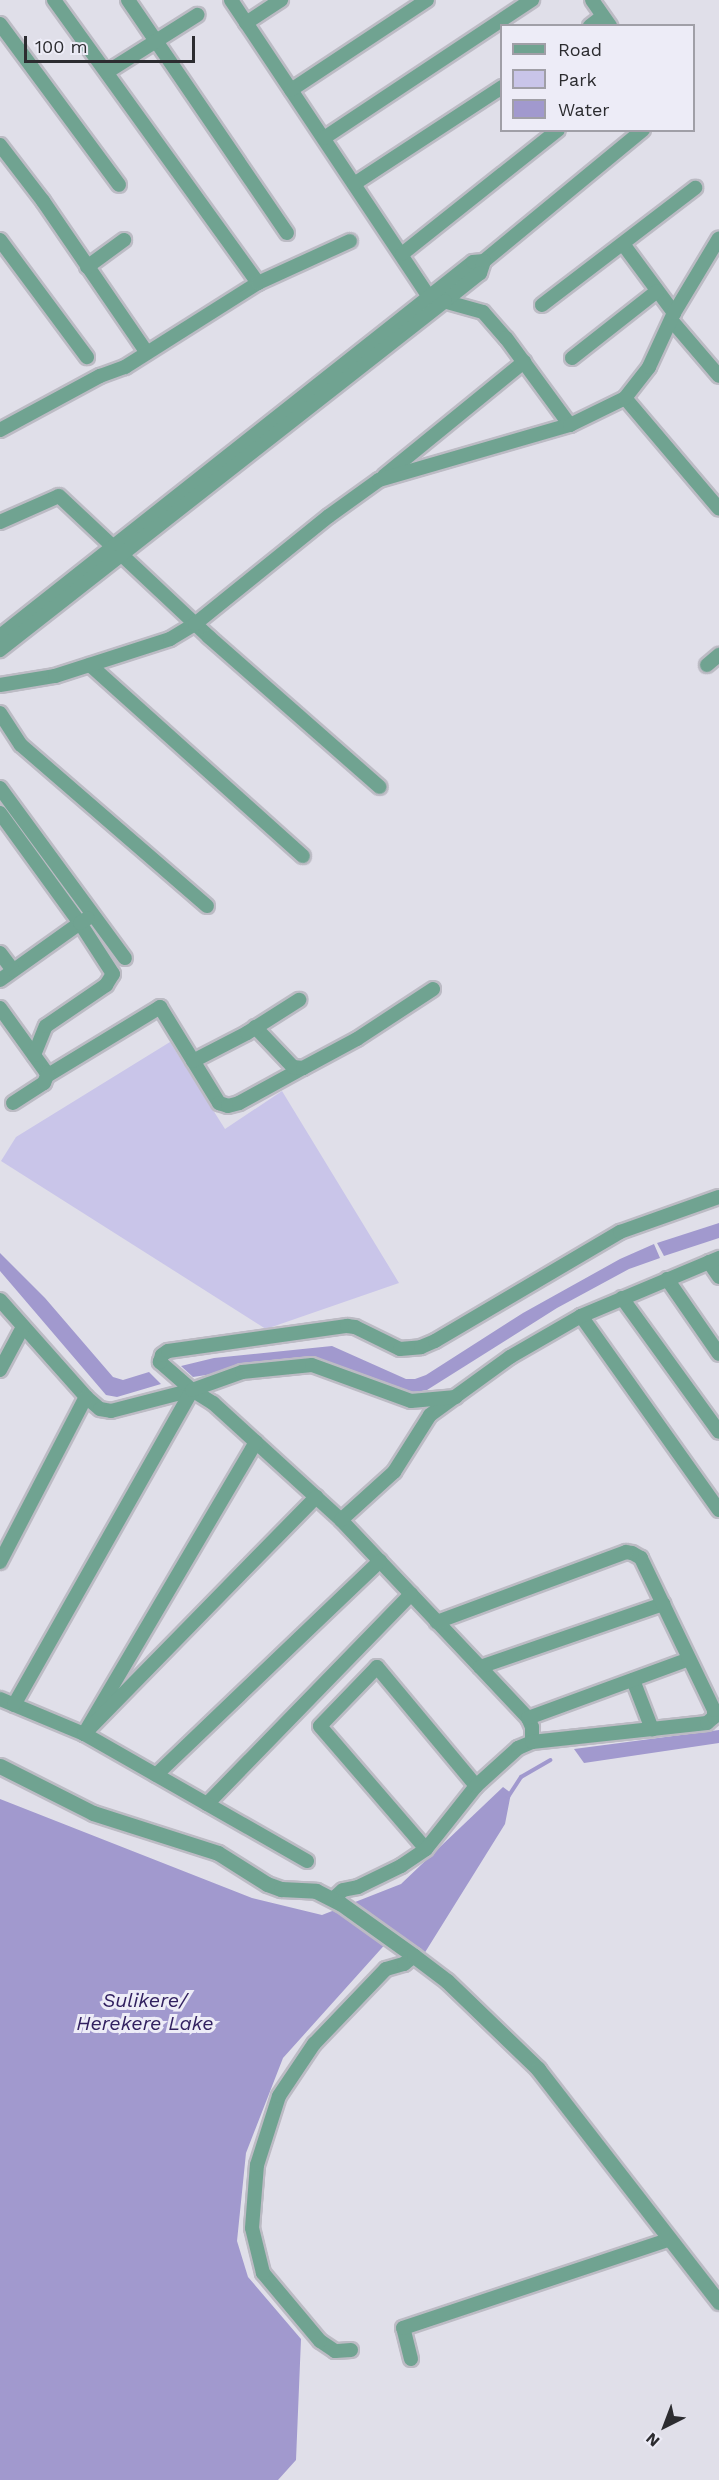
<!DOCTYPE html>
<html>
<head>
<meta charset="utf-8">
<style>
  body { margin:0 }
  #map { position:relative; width:719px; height:2480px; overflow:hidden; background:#e0dfe9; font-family:"Work Sans",sans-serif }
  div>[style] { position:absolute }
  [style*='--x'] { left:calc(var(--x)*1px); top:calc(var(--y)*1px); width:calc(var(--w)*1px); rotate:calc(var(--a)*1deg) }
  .green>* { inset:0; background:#c9c5e9 }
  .water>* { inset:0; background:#a199ce }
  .stream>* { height:4px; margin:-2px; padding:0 2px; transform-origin:2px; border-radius:2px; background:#a199ce }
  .roads { filter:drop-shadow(2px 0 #bcbbc4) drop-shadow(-2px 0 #bcbbc4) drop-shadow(0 2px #bcbbc4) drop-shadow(0 -2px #bcbbc4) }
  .minor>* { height:14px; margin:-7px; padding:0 7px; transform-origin:7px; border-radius:7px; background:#70a391 }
  .tertiary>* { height:15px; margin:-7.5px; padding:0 7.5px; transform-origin:7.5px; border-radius:7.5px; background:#70a391 }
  span { translate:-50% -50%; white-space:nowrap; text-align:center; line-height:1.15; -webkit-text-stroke:6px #edecf7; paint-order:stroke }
  .water-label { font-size:20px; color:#322160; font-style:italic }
  .legend { position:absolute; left:500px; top:24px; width:195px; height:108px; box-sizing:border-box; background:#edecf7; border:2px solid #a09fa7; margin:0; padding:8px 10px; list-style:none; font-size:18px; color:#2c2c30 }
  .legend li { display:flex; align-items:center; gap:12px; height:30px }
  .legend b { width:30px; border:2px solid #a09fa7 }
  .north { position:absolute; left:635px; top:2396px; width:60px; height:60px; -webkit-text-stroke:4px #edecf7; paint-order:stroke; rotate:222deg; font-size:16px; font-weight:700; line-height:24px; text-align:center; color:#2c2c30 }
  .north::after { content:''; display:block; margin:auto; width:21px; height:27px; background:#2c2c30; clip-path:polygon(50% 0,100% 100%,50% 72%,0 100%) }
  .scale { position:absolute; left:24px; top:36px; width:171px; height:27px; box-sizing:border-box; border:3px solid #2c2c30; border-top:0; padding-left:8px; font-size:18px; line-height:21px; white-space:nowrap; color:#2c2c30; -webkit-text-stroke:4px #edecf7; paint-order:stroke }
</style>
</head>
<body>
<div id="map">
  <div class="green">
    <div style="clip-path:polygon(170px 1042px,225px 1129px,282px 1091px,399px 1283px,266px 1329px,1px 1161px,16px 1137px)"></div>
  </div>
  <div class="water">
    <div style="clip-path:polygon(719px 1223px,719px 1238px,664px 1256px,657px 1243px)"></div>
    <div style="clip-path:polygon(654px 1244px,660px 1258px,629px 1269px,557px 1308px,427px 1390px,406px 1394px,327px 1361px,309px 1359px,193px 1377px,181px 1366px,214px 1358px,332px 1346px,406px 1379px,415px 1379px,426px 1375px,523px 1313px,620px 1259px)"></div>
    <div style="clip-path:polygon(0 1253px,45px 1298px,113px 1377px,123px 1380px,149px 1372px,161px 1384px,117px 1397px,106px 1395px,0 1271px)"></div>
    <div style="clip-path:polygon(719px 1730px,719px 1743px,584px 1763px,574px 1749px)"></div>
    <div style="clip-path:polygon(503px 1787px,511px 1793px,505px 1824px,424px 1954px,389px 1940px,283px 2058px,246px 2153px,237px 2241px,248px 2277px,301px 2339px,296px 2460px,278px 2480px,0 2480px,0 1799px,252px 1898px,322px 1915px,401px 1884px)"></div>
  </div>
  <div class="stream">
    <div style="--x:508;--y:1797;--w:24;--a:-57"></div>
    <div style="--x:521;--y:1777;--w:34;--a:-30"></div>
  </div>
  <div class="roads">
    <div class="minor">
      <div style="--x:54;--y:0;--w:349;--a:54.2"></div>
      <div style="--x:128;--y:0;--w:282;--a:55.7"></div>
      <div style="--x:231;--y:0;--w:357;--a:56.3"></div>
      <div style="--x:429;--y:297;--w:56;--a:15.5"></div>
      <div style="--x:483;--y:312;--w:35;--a:49"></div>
      <div style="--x:506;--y:338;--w:108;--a:53.7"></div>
      <div style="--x:592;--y:0;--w:32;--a:55"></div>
      <div style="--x:246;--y:23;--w:42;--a:-33.3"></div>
      <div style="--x:0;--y:24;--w:200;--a:53.5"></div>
      <div style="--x:590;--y:26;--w:16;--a:-38"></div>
      <div style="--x:107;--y:72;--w:107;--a:-32.3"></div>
      <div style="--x:291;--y:90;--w:163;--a:-33.5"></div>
      <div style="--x:324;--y:138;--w:250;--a:-33.6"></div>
      <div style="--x:0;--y:145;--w:71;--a:52.5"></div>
      <div style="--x:43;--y:201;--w:184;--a:55.6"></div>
      <div style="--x:354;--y:184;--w:177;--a:-33.2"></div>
      <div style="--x:0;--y:240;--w:146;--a:53.4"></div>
      <div style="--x:623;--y:244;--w:86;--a:53.5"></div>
      <div style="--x:402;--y:254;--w:199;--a:-38.5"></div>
      <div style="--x:484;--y:261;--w:206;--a:-39.5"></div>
      <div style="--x:87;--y:267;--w:46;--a:-36.1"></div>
      <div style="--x:542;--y:305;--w:193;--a:-37.4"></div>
      <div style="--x:672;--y:321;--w:72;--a:49.5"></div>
      <div style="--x:572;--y:358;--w:108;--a:-38.2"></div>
      <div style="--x:625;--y:398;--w:145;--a:49.7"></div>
      <div style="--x:0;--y:430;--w:114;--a:-28.4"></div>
      <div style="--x:100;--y:376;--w:27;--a:-20"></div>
      <div style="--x:125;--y:367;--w:157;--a:-32.3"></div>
      <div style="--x:258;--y:283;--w:101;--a:-24.5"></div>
      <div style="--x:384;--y:476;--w:181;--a:-39.2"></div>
      <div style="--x:0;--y:522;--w:64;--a:-23.8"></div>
      <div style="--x:59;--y:496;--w:206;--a:43.2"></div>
      <div style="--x:209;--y:637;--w:227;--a:41.3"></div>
      <div style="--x:0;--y:636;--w:603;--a:-38.33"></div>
      <div style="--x:473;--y:262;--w:11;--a:-5"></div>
      <div style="--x:484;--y:261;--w:13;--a:108"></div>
      <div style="--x:480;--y:273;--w:45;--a:141.3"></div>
      <div style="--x:445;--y:301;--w:566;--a:141.89"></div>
      <div style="--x:90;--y:665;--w:286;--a:41.9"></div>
      <div style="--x:707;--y:665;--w:16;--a:-40"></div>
      <div style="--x:0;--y:685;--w:56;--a:-9.3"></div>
      <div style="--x:55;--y:676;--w:121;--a:-17.8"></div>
      <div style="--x:170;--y:639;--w:29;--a:-31"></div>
      <div style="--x:195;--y:624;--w:172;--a:-38.9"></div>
      <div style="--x:329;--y:516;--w:62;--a:-35.8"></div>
      <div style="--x:379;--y:480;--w:199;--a:-16.1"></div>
      <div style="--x:570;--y:425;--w:61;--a:-26.1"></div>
      <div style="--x:625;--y:398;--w:39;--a:-52"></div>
      <div style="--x:649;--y:367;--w:60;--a:-65.2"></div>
      <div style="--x:674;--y:313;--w:87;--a:-59"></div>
      <div style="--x:0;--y:713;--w:38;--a:57"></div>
      <div style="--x:21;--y:745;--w:246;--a:40.9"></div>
      <div style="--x:0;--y:788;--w:211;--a:53.7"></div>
      <div style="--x:0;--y:813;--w:136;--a:54"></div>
      <div style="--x:80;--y:923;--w:98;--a:144.5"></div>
      <div style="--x:0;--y:953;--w:21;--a:53"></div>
      <div style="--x:0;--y:1008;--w:79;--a:54.3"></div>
      <div style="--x:46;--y:1072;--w:4;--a:27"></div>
      <div style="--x:50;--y:1074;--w:129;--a:-31.3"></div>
      <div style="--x:160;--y:1007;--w:113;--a:58.4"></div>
      <div style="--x:219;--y:1103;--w:9;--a:18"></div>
      <div style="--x:228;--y:1106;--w:11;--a:-15"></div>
      <div style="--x:239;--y:1103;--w:73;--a:-28.7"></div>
      <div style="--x:255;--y:1027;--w:55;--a:46.5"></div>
      <div style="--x:293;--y:1067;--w:10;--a:6"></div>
      <div style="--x:303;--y:1068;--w:61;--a:-28.2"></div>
      <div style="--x:357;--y:1039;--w:91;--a:-33.3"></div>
      <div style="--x:34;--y:1055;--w:31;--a:-68"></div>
      <div style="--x:46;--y:1026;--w:73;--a:-34.3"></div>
      <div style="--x:106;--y:985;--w:13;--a:-58"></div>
      <div style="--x:113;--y:974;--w:61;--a:-122.9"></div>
      <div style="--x:80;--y:923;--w:9;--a:-32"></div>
      <div style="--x:193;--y:1061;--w:61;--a:-27.4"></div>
      <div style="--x:247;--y:1033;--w:62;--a:-32.4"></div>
      <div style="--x:13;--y:1103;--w:37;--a:-33"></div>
      <div style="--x:44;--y:1083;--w:11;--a:-68"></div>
      <div style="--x:709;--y:1262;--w:18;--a:56"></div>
      <div style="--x:667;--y:1279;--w:91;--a:55.3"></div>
      <div style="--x:622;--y:1298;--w:165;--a:54.1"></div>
      <div style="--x:0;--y:1300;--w:130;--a:48.4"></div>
      <div style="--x:86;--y:1397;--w:18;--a:41"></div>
      <div style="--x:100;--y:1409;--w:11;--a:10"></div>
      <div style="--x:111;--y:1411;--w:84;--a:-14.5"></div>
      <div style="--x:192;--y:1390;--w:25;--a:32"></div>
      <div style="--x:213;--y:1403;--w:173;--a:42.4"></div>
      <div style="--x:341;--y:1520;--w:202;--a:46.6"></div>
      <div style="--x:480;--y:1667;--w:70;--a:46.7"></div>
      <div style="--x:528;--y:1718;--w:10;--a:66"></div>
      <div style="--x:532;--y:1727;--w:15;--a:90"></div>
      <div style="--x:581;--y:1316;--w:238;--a:54.6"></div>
      <div style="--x:0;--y:1370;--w:49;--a:-61.9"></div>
      <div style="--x:192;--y:1390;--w:43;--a:-138.8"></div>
      <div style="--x:160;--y:1362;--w:7;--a:-74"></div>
      <div style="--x:162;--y:1355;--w:7;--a:-34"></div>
      <div style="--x:168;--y:1351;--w:181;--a:-8"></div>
      <div style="--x:347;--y:1326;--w:8;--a:7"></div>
      <div style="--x:355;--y:1327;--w:50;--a:26.1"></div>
      <div style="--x:400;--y:1349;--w:21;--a:-5"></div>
      <div style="--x:421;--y:1347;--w:15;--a:-23"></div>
      <div style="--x:435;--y:1341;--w:215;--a:-30.5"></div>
      <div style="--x:620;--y:1232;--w:105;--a:-19.5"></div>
      <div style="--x:341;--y:1520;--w:72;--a:-42.2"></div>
      <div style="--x:394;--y:1472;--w:67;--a:-57.7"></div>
      <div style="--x:430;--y:1415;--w:99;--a:-35.9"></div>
      <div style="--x:510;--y:1357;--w:82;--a:-30"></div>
      <div style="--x:581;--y:1316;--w:150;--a:-22.8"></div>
      <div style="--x:0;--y:1562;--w:186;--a:-62.5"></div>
      <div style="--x:480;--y:1667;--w:194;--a:-19"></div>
      <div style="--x:633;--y:1680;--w:53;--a:68.8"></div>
      <div style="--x:0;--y:1699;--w:91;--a:22.6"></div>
      <div style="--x:84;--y:1734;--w:339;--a:-59.5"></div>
      <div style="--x:14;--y:1705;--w:362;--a:-60.5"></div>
      <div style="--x:192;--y:1390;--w:53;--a:-19.8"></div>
      <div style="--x:242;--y:1372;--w:70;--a:-5.7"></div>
      <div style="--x:312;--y:1365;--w:105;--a:20"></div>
      <div style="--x:411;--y:1401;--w:45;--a:-5.1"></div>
      <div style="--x:528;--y:1718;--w:171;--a:-20.1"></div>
      <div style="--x:156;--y:1775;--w:310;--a:-43.7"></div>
      <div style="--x:207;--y:1804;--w:293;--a:-45.8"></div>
      <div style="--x:426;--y:1849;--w:162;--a:-130.8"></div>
      <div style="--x:320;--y:1726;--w:82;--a:-46"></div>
      <div style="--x:377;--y:1667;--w:155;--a:50.2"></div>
      <div style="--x:307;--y:1861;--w:257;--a:-150.3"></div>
      <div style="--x:84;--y:1734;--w:332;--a:-45.6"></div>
      <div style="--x:333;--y:1899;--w:13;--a:-42"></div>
      <div style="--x:343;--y:1890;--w:15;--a:-11"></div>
      <div style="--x:358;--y:1887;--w:48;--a:-26"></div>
      <div style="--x:401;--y:1866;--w:30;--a:-34"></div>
      <div style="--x:426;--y:1849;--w:80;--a:-51.6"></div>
      <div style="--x:476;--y:1786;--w:57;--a:-42.1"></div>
      <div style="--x:518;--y:1748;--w:15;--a:-23"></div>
      <div style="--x:532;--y:1742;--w:176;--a:-6.2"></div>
      <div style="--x:707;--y:1723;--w:9;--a:-41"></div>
      <div style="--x:714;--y:1717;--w:7;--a:-90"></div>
      <div style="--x:714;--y:1710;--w:169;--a:-115.7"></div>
      <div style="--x:641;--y:1558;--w:10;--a:-151"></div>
      <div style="--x:632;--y:1553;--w:6;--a:-171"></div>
      <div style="--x:626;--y:1552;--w:202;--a:159.7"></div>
      <div style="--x:351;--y:2350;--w:16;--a:176"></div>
      <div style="--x:335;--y:2351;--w:18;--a:-146"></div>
      <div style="--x:320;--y:2341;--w:89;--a:-130"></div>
      <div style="--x:263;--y:2273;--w:46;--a:-103.7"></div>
      <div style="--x:252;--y:2228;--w:63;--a:-85.5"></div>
      <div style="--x:257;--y:2165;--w:72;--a:-72.3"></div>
      <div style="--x:279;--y:2096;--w:63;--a:-56.1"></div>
      <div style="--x:314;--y:2044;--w:104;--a:-46.2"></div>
      <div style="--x:386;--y:1969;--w:19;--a:-16"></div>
      <div style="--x:404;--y:1964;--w:13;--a:-39"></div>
      <div style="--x:411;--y:2359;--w:32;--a:-104"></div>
      <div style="--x:403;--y:2328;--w:281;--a:-18.4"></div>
    </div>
    <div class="tertiary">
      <div style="--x:0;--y:1766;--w:104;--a:26.8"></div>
      <div style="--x:93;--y:1813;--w:131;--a:17.7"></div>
      <div style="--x:218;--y:1853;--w:58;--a:32.3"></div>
      <div style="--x:267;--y:1884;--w:15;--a:20"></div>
      <div style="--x:281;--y:1889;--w:35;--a:3"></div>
      <div style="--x:316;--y:1891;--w:27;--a:27"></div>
      <div style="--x:340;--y:1903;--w:91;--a:35.6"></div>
      <div style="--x:414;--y:1956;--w:41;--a:37.1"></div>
      <div style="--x:447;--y:1981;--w:127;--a:44"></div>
      <div style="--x:538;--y:2069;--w:295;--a:52.2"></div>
    </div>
  </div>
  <div class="water-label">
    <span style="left:145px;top:2012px">Sulikere/<br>Herekere Lake</span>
  </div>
  <ul class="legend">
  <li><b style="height:8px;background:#70a391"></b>Road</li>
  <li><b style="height:16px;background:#c9c5e9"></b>Park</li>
  <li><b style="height:16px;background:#a199ce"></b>Water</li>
  </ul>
  <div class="north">N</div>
  <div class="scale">100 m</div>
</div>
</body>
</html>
